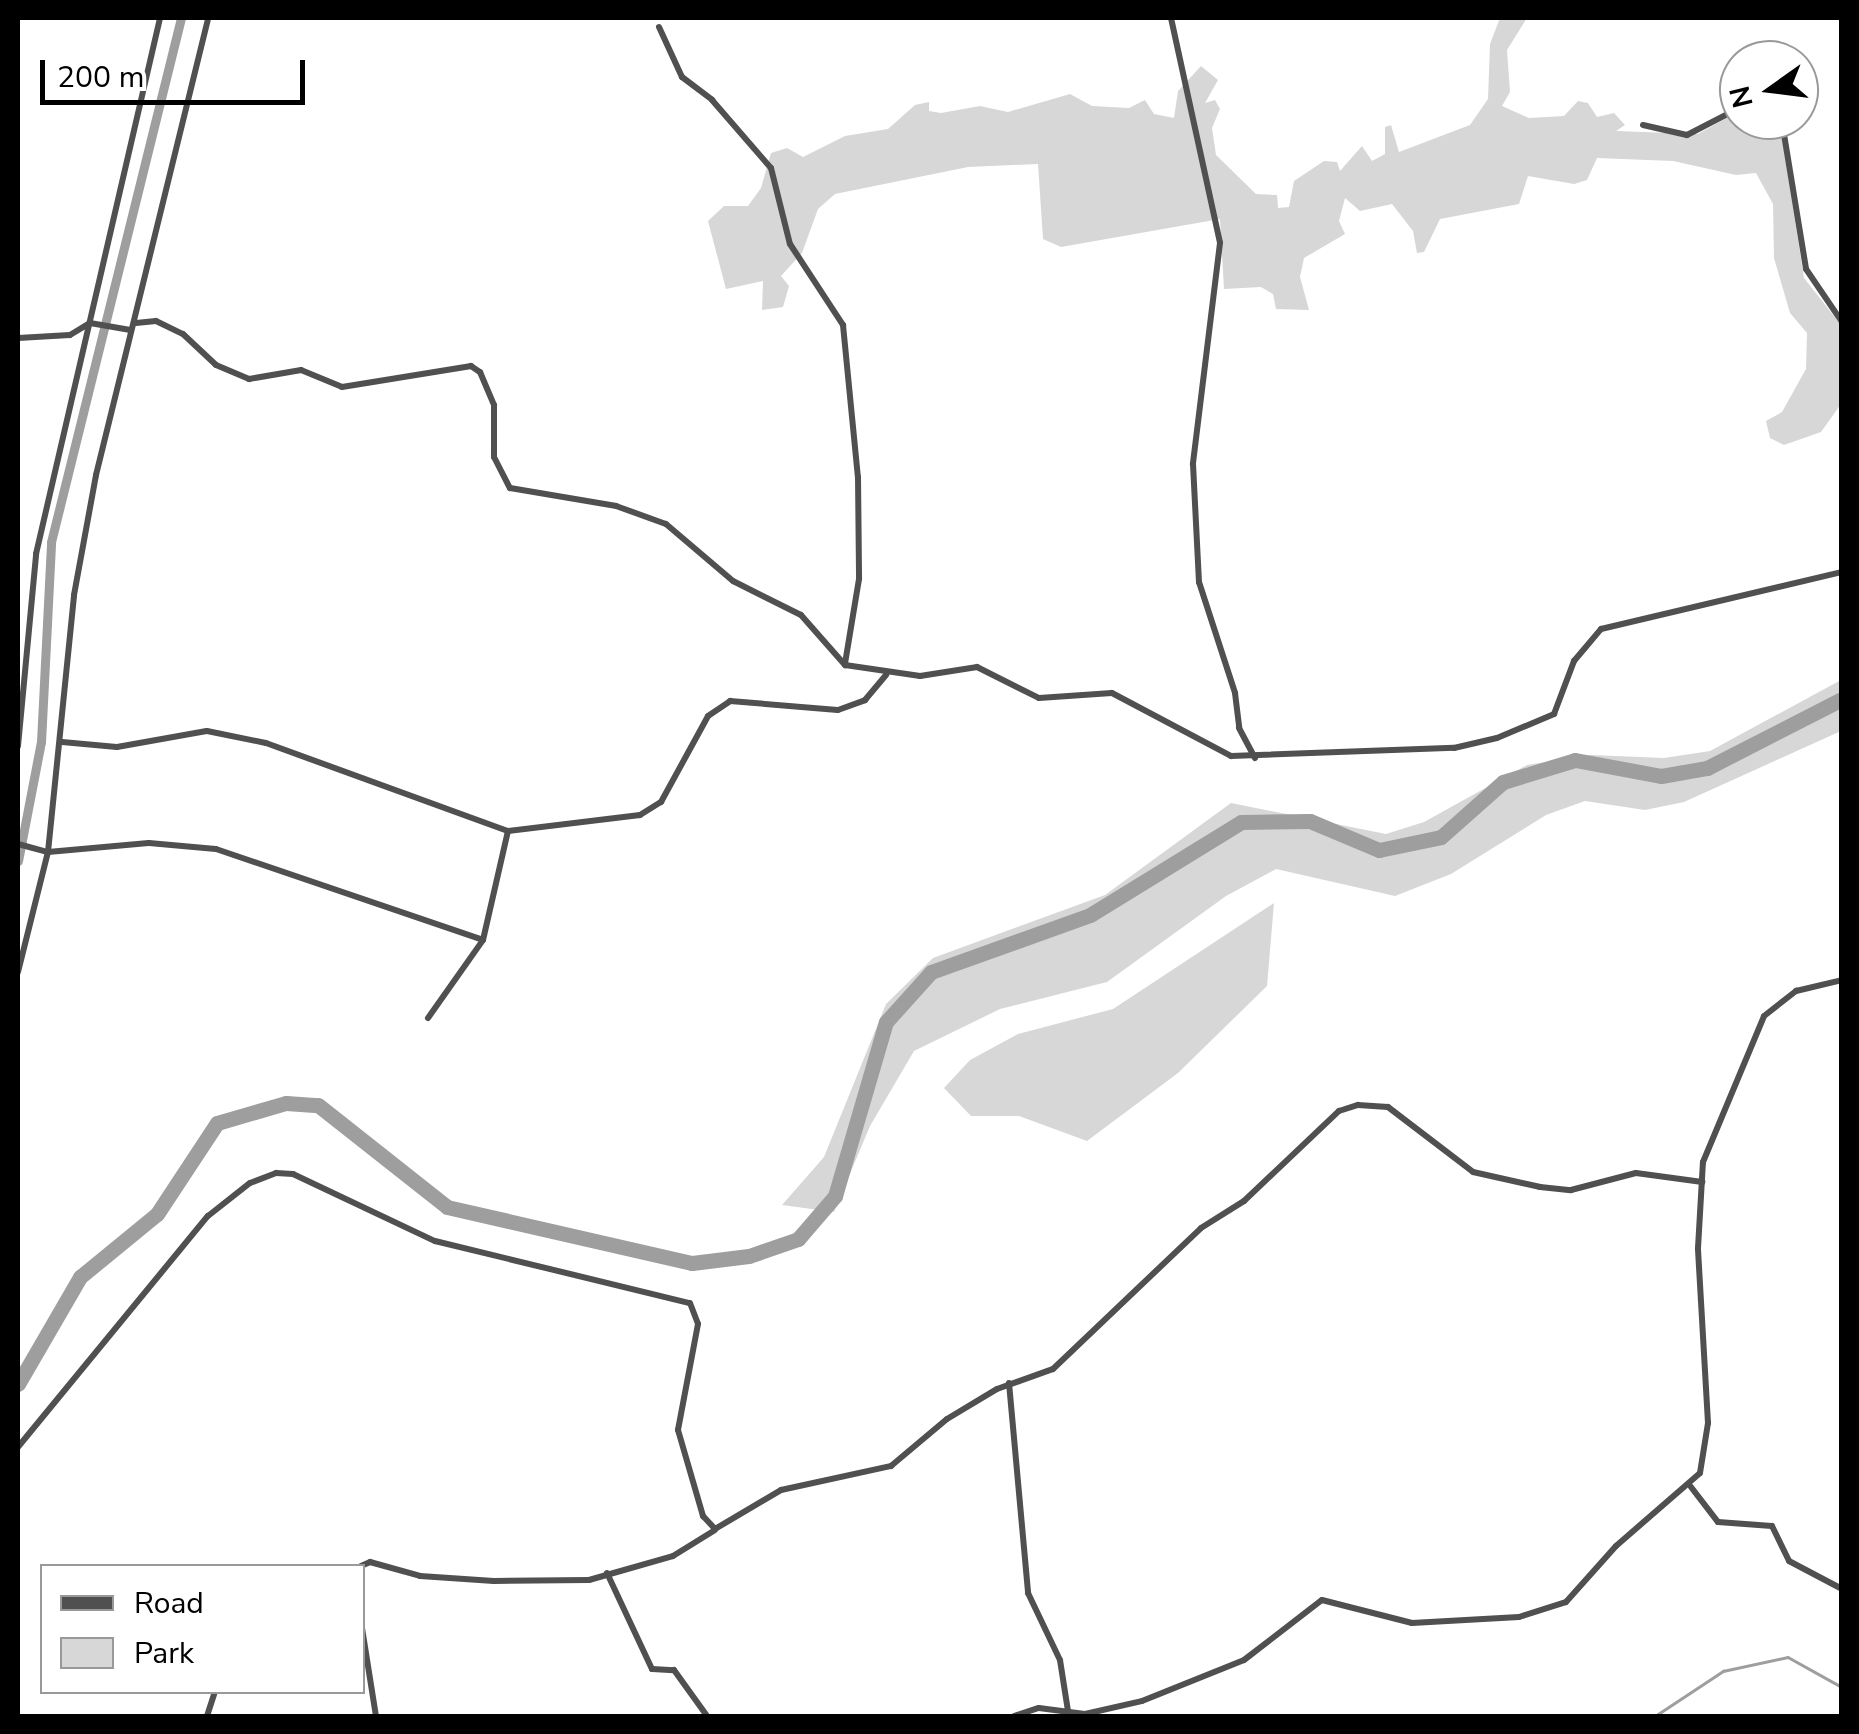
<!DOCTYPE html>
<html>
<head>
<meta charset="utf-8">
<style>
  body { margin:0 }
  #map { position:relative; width:1859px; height:1734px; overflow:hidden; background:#fff; font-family:"Nunito Sans",sans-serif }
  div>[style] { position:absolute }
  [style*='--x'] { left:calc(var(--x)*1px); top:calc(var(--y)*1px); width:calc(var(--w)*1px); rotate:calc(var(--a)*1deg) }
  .green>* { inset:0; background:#d7d7d7 }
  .stream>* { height:2.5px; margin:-1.25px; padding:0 1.25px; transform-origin:1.25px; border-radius:1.25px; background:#9e9e9e }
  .canal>* { height:9px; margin:-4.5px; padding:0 4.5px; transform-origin:4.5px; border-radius:4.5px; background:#9e9e9e }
  .river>* { height:15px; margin:-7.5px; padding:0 7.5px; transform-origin:7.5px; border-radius:7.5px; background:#9e9e9e }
  .street>* { height:6px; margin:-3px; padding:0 3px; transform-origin:3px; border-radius:3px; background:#505050 }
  span { translate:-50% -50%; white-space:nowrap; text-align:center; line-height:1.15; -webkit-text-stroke:9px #fff; paint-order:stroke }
  .frame { position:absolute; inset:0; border:20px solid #000; pointer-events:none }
  .legend { position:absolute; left:40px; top:1564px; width:325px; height:130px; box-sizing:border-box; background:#fff; border:2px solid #999; margin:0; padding:12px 18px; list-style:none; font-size:30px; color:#000 }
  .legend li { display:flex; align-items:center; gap:20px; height:50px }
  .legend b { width:50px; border:2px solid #999 }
  .north { position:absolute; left:1719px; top:40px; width:100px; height:100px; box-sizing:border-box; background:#fff; border:2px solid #999; border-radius:50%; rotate:256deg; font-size:28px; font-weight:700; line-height:40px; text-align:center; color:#000 }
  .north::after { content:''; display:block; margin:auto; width:35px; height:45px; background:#000; clip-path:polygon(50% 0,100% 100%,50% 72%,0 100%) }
  .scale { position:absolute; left:40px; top:60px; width:265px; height:45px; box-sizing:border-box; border:5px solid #000; border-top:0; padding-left:12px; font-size:30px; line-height:35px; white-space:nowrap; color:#000; -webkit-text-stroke:8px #fff; paint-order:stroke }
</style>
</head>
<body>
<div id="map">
  <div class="green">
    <div style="clip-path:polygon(1500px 18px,1527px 18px,1507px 50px,1510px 92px,1502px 106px,1529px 118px,1564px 116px,1578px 101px,1588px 103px,1597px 117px,1614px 113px,1625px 125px,1616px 131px,1698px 134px,1739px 111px,1739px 120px,1780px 125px,1804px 278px,1841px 325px,1841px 404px,1821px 432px,1784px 445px,1770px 438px,1766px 421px,1782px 412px,1806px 369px,1807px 333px,1790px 313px,1774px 258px,1773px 204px,1756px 173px,1736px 175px,1673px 161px,1597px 158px,1587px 180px,1574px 184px,1528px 176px,1519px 204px,1440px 219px,1424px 252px,1417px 253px,1413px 231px,1392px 204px,1360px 211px,1345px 198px,1339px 221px,1345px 234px,1304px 258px,1300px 277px,1309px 310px,1276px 309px,1273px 294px,1261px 287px,1224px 289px,1220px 219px,1061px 247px,1043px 239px,1038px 164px,968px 167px,835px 194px,818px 209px,802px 253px,781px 276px,789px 286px,783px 307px,762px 310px,763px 281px,726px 289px,708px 221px,724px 206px,748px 206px,761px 188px,771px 153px,787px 148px,803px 157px,845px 136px,888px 129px,915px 105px,929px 102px,929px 111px,941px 113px,980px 106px,1008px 112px,1070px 94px,1092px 106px,1129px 108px,1145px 100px,1154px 114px,1174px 118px,1178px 91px,1201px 66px,1218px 80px,1205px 103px,1215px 100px,1220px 109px,1212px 128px,1216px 155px,1256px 194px,1277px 195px,1278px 208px,1289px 207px,1294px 181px,1324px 161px,1337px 162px,1340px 171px,1362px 146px,1372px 161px,1385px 154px,1385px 127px,1391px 125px,1399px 152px,1470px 125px,1488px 99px,1490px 44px)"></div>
    <div style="clip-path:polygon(1841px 680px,1841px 731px,1684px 802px,1645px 810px,1585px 801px,1546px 815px,1451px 874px,1395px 896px,1276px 869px,1226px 896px,1107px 982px,1000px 1009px,914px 1051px,870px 1126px,834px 1212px,782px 1205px,824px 1157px,886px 1004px,933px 958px,1105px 895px,1231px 803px,1386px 834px,1424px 822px,1527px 765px,1591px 755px,1664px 758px,1710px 751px)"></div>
    <div style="clip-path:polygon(1274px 903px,1267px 986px,1178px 1073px,1087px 1141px,1019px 1116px,971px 1116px,944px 1088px,970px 1060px,1018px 1034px,1113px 1009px)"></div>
  </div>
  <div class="stream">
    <div style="--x:1655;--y:1716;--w:82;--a:-33.5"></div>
    <div style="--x:1723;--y:1671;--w:66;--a:-12.2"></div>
    <div style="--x:1788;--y:1657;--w:62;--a:29.1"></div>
  </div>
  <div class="canal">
    <div style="--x:18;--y:861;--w:121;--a:-79.1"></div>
    <div style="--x:41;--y:742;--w:200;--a:-87.1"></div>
    <div style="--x:51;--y:542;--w:540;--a:-76.07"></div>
  </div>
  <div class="river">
    <div style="--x:18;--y:1384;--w:124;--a:-59.9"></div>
    <div style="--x:80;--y:1277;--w:99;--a:-39.3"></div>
    <div style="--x:157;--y:1214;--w:109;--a:-56.6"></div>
    <div style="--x:217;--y:1123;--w:72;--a:-16.2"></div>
    <div style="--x:286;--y:1103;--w:32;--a:4"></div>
    <div style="--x:318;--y:1105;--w:164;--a:38.3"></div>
    <div style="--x:447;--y:1207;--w:251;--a:12.9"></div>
    <div style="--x:692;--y:1263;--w:57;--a:-7"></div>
    <div style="--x:749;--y:1256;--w:52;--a:-19.1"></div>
    <div style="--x:798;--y:1239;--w:57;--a:-49.3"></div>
    <div style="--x:835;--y:1196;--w:181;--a:-73.7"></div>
    <div style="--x:886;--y:1022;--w:67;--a:-48"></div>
    <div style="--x:931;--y:972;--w:169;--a:-19.7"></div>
    <div style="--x:1090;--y:915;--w:177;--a:-31.6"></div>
    <div style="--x:1241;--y:822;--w:69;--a:-0.8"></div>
    <div style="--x:1310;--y:821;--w:75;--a:22.8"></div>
    <div style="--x:1379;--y:850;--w:63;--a:-11.8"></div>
    <div style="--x:1441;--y:837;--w:83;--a:-41.6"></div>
    <div style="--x:1503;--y:782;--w:75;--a:-17"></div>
    <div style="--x:1575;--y:760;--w:87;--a:10.5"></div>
    <div style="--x:1661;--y:776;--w:47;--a:-9.9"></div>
    <div style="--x:1707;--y:768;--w:152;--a:-27.1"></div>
  </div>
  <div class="street">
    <div style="--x:1171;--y:18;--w:230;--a:77.7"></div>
    <div style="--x:1220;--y:243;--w:223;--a:97"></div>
    <div style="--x:1193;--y:464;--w:118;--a:87.1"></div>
    <div style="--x:1199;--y:582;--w:117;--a:72"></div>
    <div style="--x:1235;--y:693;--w:35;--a:83"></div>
    <div style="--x:1239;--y:728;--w:34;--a:62"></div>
    <div style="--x:659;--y:27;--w:55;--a:65.3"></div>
    <div style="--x:682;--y:77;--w:38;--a:37"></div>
    <div style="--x:712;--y:100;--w:90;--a:49.1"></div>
    <div style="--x:771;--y:168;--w:78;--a:76"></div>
    <div style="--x:790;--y:244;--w:97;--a:56.8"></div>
    <div style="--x:843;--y:325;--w:153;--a:84.4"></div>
    <div style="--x:858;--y:477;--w:102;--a:89.4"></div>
    <div style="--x:859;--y:579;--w:86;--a:99.4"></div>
    <div style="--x:1770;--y:120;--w:12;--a:9"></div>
    <div style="--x:1782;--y:122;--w:149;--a:80.7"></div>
    <div style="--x:1806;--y:269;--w:64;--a:55.8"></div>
    <div style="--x:1643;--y:125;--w:45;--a:12.8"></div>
    <div style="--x:1687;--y:135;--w:59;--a:-27.4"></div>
    <div style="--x:136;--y:323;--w:20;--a:-6"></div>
    <div style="--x:156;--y:321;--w:30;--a:26"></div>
    <div style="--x:183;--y:334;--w:45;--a:43.2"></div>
    <div style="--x:216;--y:365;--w:36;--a:23"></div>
    <div style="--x:249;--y:379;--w:53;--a:-9.8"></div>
    <div style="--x:301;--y:370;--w:44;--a:22.5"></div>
    <div style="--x:342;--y:387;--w:131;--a:-9.2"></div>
    <div style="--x:471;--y:366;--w:11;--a:34"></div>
    <div style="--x:480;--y:372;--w:36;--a:67"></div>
    <div style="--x:494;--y:405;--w:52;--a:90"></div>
    <div style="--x:494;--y:457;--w:35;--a:63"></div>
    <div style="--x:510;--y:488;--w:108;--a:9.6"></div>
    <div style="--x:616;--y:506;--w:53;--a:19.8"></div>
    <div style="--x:666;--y:524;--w:88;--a:40.4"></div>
    <div style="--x:733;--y:581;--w:76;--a:26.6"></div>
    <div style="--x:801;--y:615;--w:67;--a:48.7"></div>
    <div style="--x:845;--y:665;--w:76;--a:8.3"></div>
    <div style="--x:920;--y:676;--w:58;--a:-9"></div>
    <div style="--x:977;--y:667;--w:69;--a:26.6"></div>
    <div style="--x:1039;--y:698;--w:73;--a:-3.9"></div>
    <div style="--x:1112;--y:693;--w:135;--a:27.9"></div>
    <div style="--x:1231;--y:756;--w:223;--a:-2.1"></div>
    <div style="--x:1454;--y:748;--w:44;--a:-13.1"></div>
    <div style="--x:1497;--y:738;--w:62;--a:-22.8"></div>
    <div style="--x:1554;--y:714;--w:57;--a:-69.3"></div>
    <div style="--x:1574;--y:661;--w:42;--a:-49.8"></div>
    <div style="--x:1601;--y:629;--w:248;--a:-13.3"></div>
    <div style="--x:18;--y:338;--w:52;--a:-3.3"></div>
    <div style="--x:70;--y:335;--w:23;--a:-31"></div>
    <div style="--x:90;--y:323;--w:41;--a:9.9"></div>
    <div style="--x:62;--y:742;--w:55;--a:5.2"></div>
    <div style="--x:117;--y:747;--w:91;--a:-10.1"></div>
    <div style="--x:207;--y:731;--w:60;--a:11.5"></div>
    <div style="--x:266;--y:743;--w:258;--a:20"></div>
    <div style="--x:18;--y:746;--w:193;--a:-84.6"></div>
    <div style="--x:36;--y:554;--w:550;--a:-76.97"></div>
    <div style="--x:18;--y:844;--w:31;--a:15"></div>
    <div style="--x:48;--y:852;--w:101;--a:-5.1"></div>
    <div style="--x:149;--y:843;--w:67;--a:5.1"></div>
    <div style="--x:216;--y:849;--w:282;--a:18.8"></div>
    <div style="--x:483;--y:940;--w:112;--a:-77.1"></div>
    <div style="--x:508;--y:831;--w:133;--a:-6.9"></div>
    <div style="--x:640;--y:815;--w:25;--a:-32"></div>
    <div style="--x:661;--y:802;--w:98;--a:-61.3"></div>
    <div style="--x:708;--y:716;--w:27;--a:-34"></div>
    <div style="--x:730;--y:701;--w:108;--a:4.8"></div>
    <div style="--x:838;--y:710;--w:29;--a:-20"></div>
    <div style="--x:865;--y:700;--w:33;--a:-50"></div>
    <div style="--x:18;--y:972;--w:124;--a:-76"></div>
    <div style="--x:48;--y:852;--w:258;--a:-84.2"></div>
    <div style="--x:74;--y:595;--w:122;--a:-79.6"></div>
    <div style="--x:96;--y:475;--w:471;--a:-76.2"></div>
    <div style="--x:428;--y:1018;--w:95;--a:-54.8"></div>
    <div style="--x:1009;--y:1383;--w:211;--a:84.8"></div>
    <div style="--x:1028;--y:1593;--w:74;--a:64.5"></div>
    <div style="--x:1060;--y:1660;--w:52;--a:81.1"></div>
    <div style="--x:18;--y:1447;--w:299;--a:-50.6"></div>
    <div style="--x:208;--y:1216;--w:53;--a:-38.2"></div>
    <div style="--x:250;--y:1183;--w:28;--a:-21"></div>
    <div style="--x:276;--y:1173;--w:17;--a:3"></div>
    <div style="--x:293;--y:1174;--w:157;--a:25.3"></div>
    <div style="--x:435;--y:1241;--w:262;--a:13.7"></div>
    <div style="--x:690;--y:1303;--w:22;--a:69"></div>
    <div style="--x:698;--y:1324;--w:108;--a:100.7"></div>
    <div style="--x:678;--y:1430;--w:90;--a:73.8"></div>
    <div style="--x:703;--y:1516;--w:18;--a:47"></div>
    <div style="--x:715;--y:1529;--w:77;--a:-30.6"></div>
    <div style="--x:781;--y:1490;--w:113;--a:-12.3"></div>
    <div style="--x:891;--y:1466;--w:73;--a:-40"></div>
    <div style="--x:947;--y:1419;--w:58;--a:-31"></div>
    <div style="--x:997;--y:1389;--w:59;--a:-19.7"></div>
    <div style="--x:1053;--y:1369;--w:204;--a:-43.6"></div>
    <div style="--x:1201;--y:1228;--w:51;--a:-32.1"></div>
    <div style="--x:1244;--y:1201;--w:131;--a:-43.5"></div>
    <div style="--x:1339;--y:1111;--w:20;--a:-18"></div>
    <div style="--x:1358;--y:1105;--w:30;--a:4"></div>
    <div style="--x:1388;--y:1107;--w:107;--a:37.4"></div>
    <div style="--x:1473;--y:1172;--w:69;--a:12.6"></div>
    <div style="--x:1540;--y:1187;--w:31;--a:6"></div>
    <div style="--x:1571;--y:1190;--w:67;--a:-14.7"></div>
    <div style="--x:1636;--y:1173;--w:67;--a:7.8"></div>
    <div style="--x:1691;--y:1487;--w:44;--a:52.4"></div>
    <div style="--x:1718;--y:1522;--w:54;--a:4.2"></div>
    <div style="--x:1772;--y:1526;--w:39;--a:64"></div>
    <div style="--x:1789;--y:1561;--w:60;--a:27.8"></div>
    <div style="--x:361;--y:1566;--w:10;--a:-24"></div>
    <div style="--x:370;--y:1562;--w:52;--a:15.6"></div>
    <div style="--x:420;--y:1576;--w:74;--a:3.9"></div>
    <div style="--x:494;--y:1581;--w:95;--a:-0.6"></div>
    <div style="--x:589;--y:1580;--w:87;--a:-15.9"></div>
    <div style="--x:673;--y:1556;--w:49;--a:-31.8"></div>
    <div style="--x:607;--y:1573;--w:106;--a:64.9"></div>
    <div style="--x:652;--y:1669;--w:22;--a:3"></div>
    <div style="--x:674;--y:1670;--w:57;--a:54.3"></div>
    <div style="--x:362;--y:1628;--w:89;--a:81"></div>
    <div style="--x:207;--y:1716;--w:25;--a:-72"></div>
    <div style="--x:1014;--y:1716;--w:26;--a:-18"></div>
    <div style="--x:1039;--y:1708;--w:46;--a:7.4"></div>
    <div style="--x:1085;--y:1714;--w:58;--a:-12.8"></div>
    <div style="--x:1142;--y:1701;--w:110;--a:-21.9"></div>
    <div style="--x:1244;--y:1660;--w:98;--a:-37.6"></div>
    <div style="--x:1322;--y:1600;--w:93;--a:14.3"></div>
    <div style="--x:1412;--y:1623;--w:107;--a:-3.2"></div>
    <div style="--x:1519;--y:1617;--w:49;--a:-17.7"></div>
    <div style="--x:1566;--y:1602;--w:75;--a:-48.2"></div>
    <div style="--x:1616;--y:1546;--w:111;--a:-41"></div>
    <div style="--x:1700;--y:1473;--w:51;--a:-80.9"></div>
    <div style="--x:1708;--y:1423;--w:175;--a:-93.3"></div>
    <div style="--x:1698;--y:1248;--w:86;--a:-86.7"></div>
    <div style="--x:1703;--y:1162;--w:158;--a:-67.3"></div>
    <div style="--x:1764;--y:1016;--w:41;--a:-38"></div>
    <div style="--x:1796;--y:991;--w:47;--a:-13.4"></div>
  </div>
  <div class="frame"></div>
  <ul class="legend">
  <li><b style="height:12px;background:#505050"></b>Road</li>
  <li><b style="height:28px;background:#d7d7d7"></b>Park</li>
  </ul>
  <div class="north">N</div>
  <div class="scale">200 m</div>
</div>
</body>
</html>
